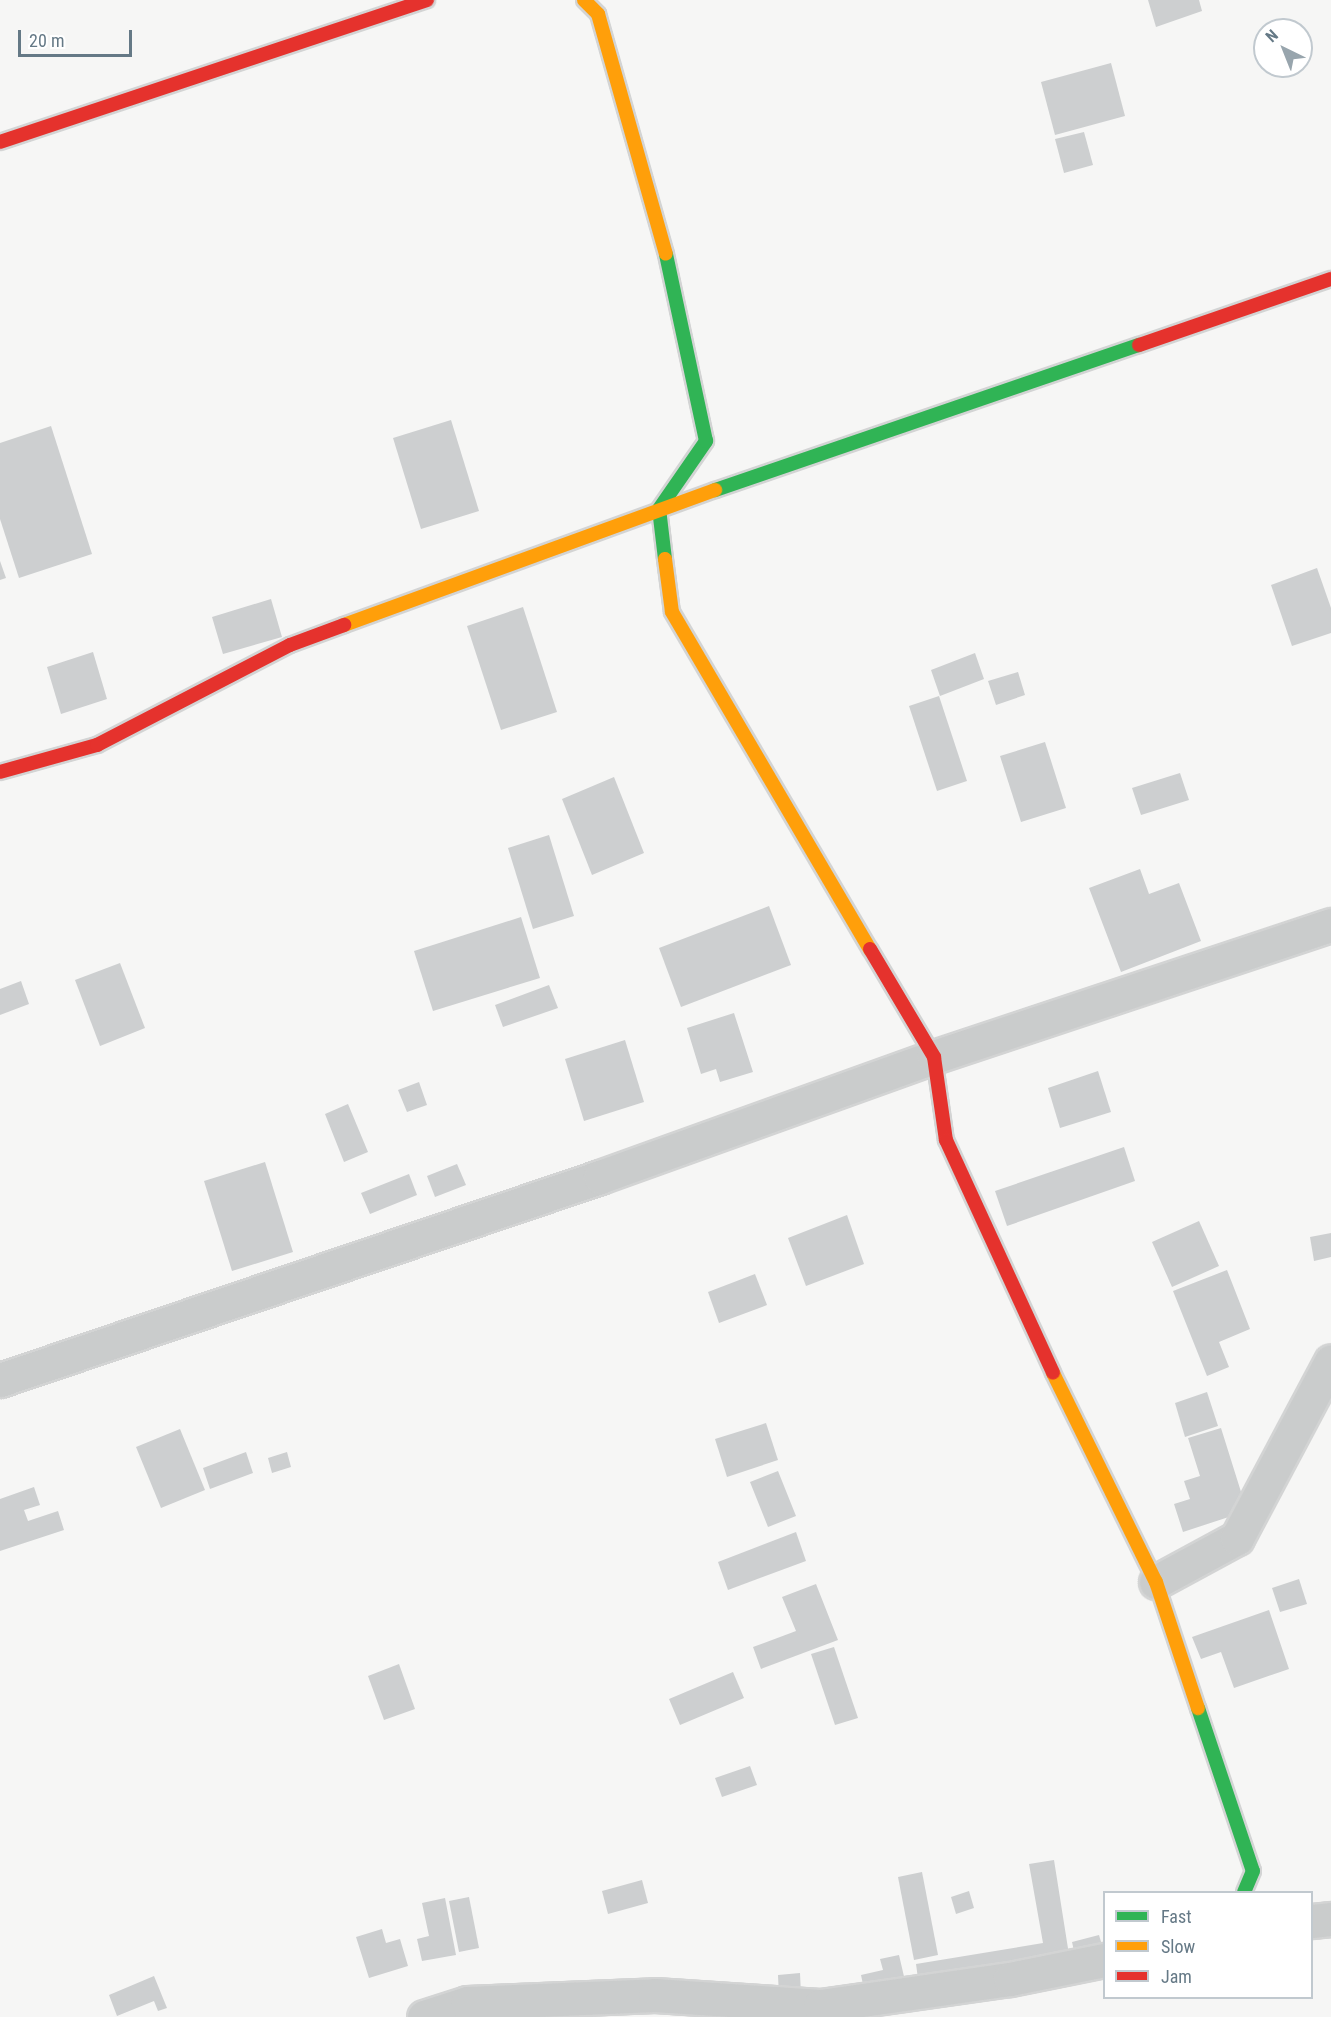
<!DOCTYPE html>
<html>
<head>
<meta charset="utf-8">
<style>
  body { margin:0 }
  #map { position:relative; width:1331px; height:2017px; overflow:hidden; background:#f6f6f5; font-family:"Roboto Condensed",sans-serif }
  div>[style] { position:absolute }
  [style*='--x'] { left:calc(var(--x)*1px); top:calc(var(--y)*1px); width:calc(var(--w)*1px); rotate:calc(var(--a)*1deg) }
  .building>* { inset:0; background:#cdcfd0 }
  .roads { filter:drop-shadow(2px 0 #d3d4d4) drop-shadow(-2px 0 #d3d4d4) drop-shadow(0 2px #d3d4d4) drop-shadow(0 -2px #d3d4d4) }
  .street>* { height:33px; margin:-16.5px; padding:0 16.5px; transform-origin:16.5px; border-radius:16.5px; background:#cacccc }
  .fast>* { height:14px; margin:-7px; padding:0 7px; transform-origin:7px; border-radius:7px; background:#30b455 }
  .slow>* { height:14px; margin:-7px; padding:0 7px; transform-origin:7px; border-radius:7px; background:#ff9f0a }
  .jam>* { height:14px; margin:-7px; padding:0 7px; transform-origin:7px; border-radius:7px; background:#e5322d }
  span { translate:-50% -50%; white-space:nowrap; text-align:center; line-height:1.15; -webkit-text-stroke:6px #fff; paint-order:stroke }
  .legend { position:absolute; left:1103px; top:1891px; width:210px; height:108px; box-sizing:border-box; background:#fff; border:2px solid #c1c9cf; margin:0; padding:8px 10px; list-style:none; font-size:18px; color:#657986 }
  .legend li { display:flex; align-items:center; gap:12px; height:30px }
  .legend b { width:30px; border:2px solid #c1c9cf }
  .north { position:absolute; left:1253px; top:18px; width:60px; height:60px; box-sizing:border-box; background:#fff; border:2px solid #c1c9cf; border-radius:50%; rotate:317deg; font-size:16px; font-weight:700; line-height:24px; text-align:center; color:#657986 }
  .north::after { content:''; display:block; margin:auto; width:21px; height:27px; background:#98a5ad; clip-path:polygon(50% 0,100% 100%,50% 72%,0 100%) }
  .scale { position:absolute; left:18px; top:30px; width:114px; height:27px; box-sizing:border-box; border:3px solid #657986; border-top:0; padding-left:8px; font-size:18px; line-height:21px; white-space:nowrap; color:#657986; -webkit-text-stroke:4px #fff; paint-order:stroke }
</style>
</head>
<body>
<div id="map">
  <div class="building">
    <div style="clip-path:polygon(1148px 0,1199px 0,1202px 11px,1156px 27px)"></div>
    <div style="clip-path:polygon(1111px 63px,1125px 116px,1055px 135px,1041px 82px)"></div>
    <div style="clip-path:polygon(1084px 132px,1093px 165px,1064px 173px,1055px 139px)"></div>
    <div style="clip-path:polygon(451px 420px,479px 511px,421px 529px,393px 438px)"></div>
    <div style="clip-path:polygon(51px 426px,92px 554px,19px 578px,0 519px,0 443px)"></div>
    <div style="clip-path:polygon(0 561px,6px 578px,0 580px)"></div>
    <div style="clip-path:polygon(1317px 568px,1331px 608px,1331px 633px,1292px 646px,1271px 585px)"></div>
    <div style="clip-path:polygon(271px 599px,282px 637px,223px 654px,212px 617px)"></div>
    <div style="clip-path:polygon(523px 607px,557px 712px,501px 730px,467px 626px)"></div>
    <div style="clip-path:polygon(93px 652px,107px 699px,61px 714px,47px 667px)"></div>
    <div style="clip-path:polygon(975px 653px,984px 679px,940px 696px,931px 670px)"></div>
    <div style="clip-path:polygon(1018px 672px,1025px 695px,996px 705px,988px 681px)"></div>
    <div style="clip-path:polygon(939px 696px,967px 781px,937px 791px,909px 706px)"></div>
    <div style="clip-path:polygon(1045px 742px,1066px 808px,1021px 822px,1000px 756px)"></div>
    <div style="clip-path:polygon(1180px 773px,1189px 800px,1141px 815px,1132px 788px)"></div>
    <div style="clip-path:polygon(614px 777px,644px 853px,592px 875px,562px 799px)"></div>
    <div style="clip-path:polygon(549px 835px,574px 916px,533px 929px,508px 848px)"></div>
    <div style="clip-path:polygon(1140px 869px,1149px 894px,1179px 883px,1201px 941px,1121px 972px,1089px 888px)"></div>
    <div style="clip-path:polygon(769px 906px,791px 965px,681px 1007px,659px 948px)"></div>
    <div style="clip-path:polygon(521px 917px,540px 978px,433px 1011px,414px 951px)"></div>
    <div style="clip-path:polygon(120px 963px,145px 1028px,100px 1046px,75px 980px)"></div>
    <div style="clip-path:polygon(21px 981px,29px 1004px,0 1015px,0 989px)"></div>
    <div style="clip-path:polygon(549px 985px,558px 1008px,503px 1027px,495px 1005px)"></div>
    <div style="clip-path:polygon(734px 1013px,753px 1072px,720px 1082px,716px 1069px,701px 1074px,687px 1028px)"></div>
    <div style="clip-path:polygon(625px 1040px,644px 1102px,584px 1121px,565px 1059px)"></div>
    <div style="clip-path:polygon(1098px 1071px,1111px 1112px,1060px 1128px,1048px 1088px)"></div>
    <div style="clip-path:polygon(419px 1082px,427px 1105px,407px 1112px,398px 1090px)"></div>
    <div style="clip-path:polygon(348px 1104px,368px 1152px,344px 1162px,325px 1114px)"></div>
    <div style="clip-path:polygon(1124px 1147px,1135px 1181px,1007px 1226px,995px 1191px)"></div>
    <div style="clip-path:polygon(265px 1162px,293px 1252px,232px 1271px,204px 1181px)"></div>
    <div style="clip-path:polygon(457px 1164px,466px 1185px,435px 1197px,427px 1176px)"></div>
    <div style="clip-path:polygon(409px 1174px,417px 1195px,370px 1214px,361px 1193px)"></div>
    <div style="clip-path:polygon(847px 1215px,864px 1264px,806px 1286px,788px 1238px)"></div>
    <div style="clip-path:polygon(1199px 1221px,1219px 1266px,1172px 1287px,1152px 1242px)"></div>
    <div style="clip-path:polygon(1331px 1233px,1331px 1257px,1314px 1261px,1310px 1237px)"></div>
    <div style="clip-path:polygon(1227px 1270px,1250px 1329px,1219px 1342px,1229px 1367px,1207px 1376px,1173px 1291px)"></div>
    <div style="clip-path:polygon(755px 1274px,767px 1305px,719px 1323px,708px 1292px)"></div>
    <div style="clip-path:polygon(1207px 1392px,1218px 1426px,1185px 1437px,1175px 1403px)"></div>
    <div style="clip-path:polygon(766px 1423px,778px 1460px,727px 1477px,715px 1439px)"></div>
    <div style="clip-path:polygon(1221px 1428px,1247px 1511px,1183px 1532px,1174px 1504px,1190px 1499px,1184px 1481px,1200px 1476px,1188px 1438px)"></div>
    <div style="clip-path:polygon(180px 1429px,205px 1490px,161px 1508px,136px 1447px)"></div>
    <div style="clip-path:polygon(246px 1452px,253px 1473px,210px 1489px,203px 1468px)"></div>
    <div style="clip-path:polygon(287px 1452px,291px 1467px,272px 1473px,268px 1458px)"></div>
    <div style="clip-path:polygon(778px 1471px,796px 1516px,768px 1527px,750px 1482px)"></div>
    <div style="clip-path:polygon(34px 1487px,40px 1505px,24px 1510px,28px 1521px,58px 1511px,64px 1530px,0 1551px,0 1499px)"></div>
    <div style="clip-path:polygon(796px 1532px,806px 1561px,728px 1590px,718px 1562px)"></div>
    <div style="clip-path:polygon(1299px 1579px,1307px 1604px,1280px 1612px,1272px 1588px)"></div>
    <div style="clip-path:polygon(816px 1584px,838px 1640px,761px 1669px,753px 1647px,796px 1631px,782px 1597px)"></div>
    <div style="clip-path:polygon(1269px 1610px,1289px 1669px,1234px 1688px,1221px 1652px,1201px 1659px,1192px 1637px)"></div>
    <div style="clip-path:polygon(834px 1647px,858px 1718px,835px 1725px,811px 1654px)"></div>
    <div style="clip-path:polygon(399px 1664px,415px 1709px,384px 1720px,368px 1676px)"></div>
    <div style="clip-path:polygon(733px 1672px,744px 1698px,680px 1725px,669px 1699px)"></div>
    <div style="clip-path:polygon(750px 1766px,757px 1785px,722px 1797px,715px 1778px)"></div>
    <div style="clip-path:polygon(1054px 1860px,1070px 1961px,919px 1986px,916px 1964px,1043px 1943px,1029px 1864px)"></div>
    <div style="clip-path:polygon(922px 1872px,938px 1955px,914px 1960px,898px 1877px)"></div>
    <div style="clip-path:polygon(642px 1880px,648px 1903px,608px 1914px,602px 1891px)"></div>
    <div style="clip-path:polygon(969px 1891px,974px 1908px,956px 1914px,951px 1897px)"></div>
    <div style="clip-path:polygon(469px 1897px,479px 1948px,459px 1952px,449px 1901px)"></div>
    <div style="clip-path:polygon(445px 1898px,456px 1955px,422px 1961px,417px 1939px,429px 1936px,422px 1903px)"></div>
    <div style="clip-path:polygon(382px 1929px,386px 1943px,400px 1939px,408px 1966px,369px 1978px,356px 1937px)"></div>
    <div style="clip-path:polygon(1099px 1935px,1104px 1952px,1076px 1960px,1072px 1942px)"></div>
    <div style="clip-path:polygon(899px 1955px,906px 1985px,865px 1994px,861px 1975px,883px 1970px,880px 1959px)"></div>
    <div style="clip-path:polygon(800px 1973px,801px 1995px,779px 1997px,778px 1975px)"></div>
    <div style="clip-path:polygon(154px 1976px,167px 2008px,158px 2011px,154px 2001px,117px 2016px,109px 1995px)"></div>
  </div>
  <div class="roads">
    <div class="street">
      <div style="--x:0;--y:1380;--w:633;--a:-18.69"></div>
      <div style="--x:600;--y:1177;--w:355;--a:-19.8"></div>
      <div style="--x:934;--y:1057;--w:418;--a:-18.4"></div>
      <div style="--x:1156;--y:1582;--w:92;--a:-28.5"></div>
      <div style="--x:1237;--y:1538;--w:200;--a:-62"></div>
      <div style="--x:1312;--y:1921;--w:19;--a:-6"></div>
      <div style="--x:424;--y:2017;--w:45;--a:-18"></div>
      <div style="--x:467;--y:2003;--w:188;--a:-2.4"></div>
      <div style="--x:655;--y:1995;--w:165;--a:3.8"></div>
      <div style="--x:820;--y:2006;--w:192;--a:-8.1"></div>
      <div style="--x:1010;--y:1979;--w:96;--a:-11.4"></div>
    </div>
    <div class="fast">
      <div style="--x:715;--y:490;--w:448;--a:-18.9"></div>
      <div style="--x:665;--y:559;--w:50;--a:-96.8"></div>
      <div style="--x:659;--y:509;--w:83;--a:-55.3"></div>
      <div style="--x:706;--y:441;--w:191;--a:-102.1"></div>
      <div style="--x:1198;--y:1708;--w:172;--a:71.4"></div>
      <div style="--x:1253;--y:1871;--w:23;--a:113"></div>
    </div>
    <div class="slow">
      <div style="--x:584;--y:0;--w:20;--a:45"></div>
      <div style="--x:598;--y:14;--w:249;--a:74.2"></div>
      <div style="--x:665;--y:559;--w:53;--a:82.5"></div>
      <div style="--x:672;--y:612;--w:391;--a:59.6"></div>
      <div style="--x:344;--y:625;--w:395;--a:-20"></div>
      <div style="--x:1053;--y:1373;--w:233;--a:63.8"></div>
      <div style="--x:1156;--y:1582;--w:133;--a:71.6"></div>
    </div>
    <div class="jam">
      <div style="--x:0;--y:142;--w:450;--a:-18.4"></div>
      <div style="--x:1139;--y:345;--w:203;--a:-19"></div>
      <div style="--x:0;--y:772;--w:101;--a:-15.6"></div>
      <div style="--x:97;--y:745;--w:217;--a:-27.4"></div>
      <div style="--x:290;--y:645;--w:58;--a:-20.3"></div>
      <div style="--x:870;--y:949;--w:126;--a:59.3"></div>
      <div style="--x:934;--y:1057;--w:84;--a:81.8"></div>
      <div style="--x:946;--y:1140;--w:256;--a:65.3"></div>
    </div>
  </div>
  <ul class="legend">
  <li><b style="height:8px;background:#30b455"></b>Fast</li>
  <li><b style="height:8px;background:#ff9f0a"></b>Slow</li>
  <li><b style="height:8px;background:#e5322d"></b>Jam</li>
  </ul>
  <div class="north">N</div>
  <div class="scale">20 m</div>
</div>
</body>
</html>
